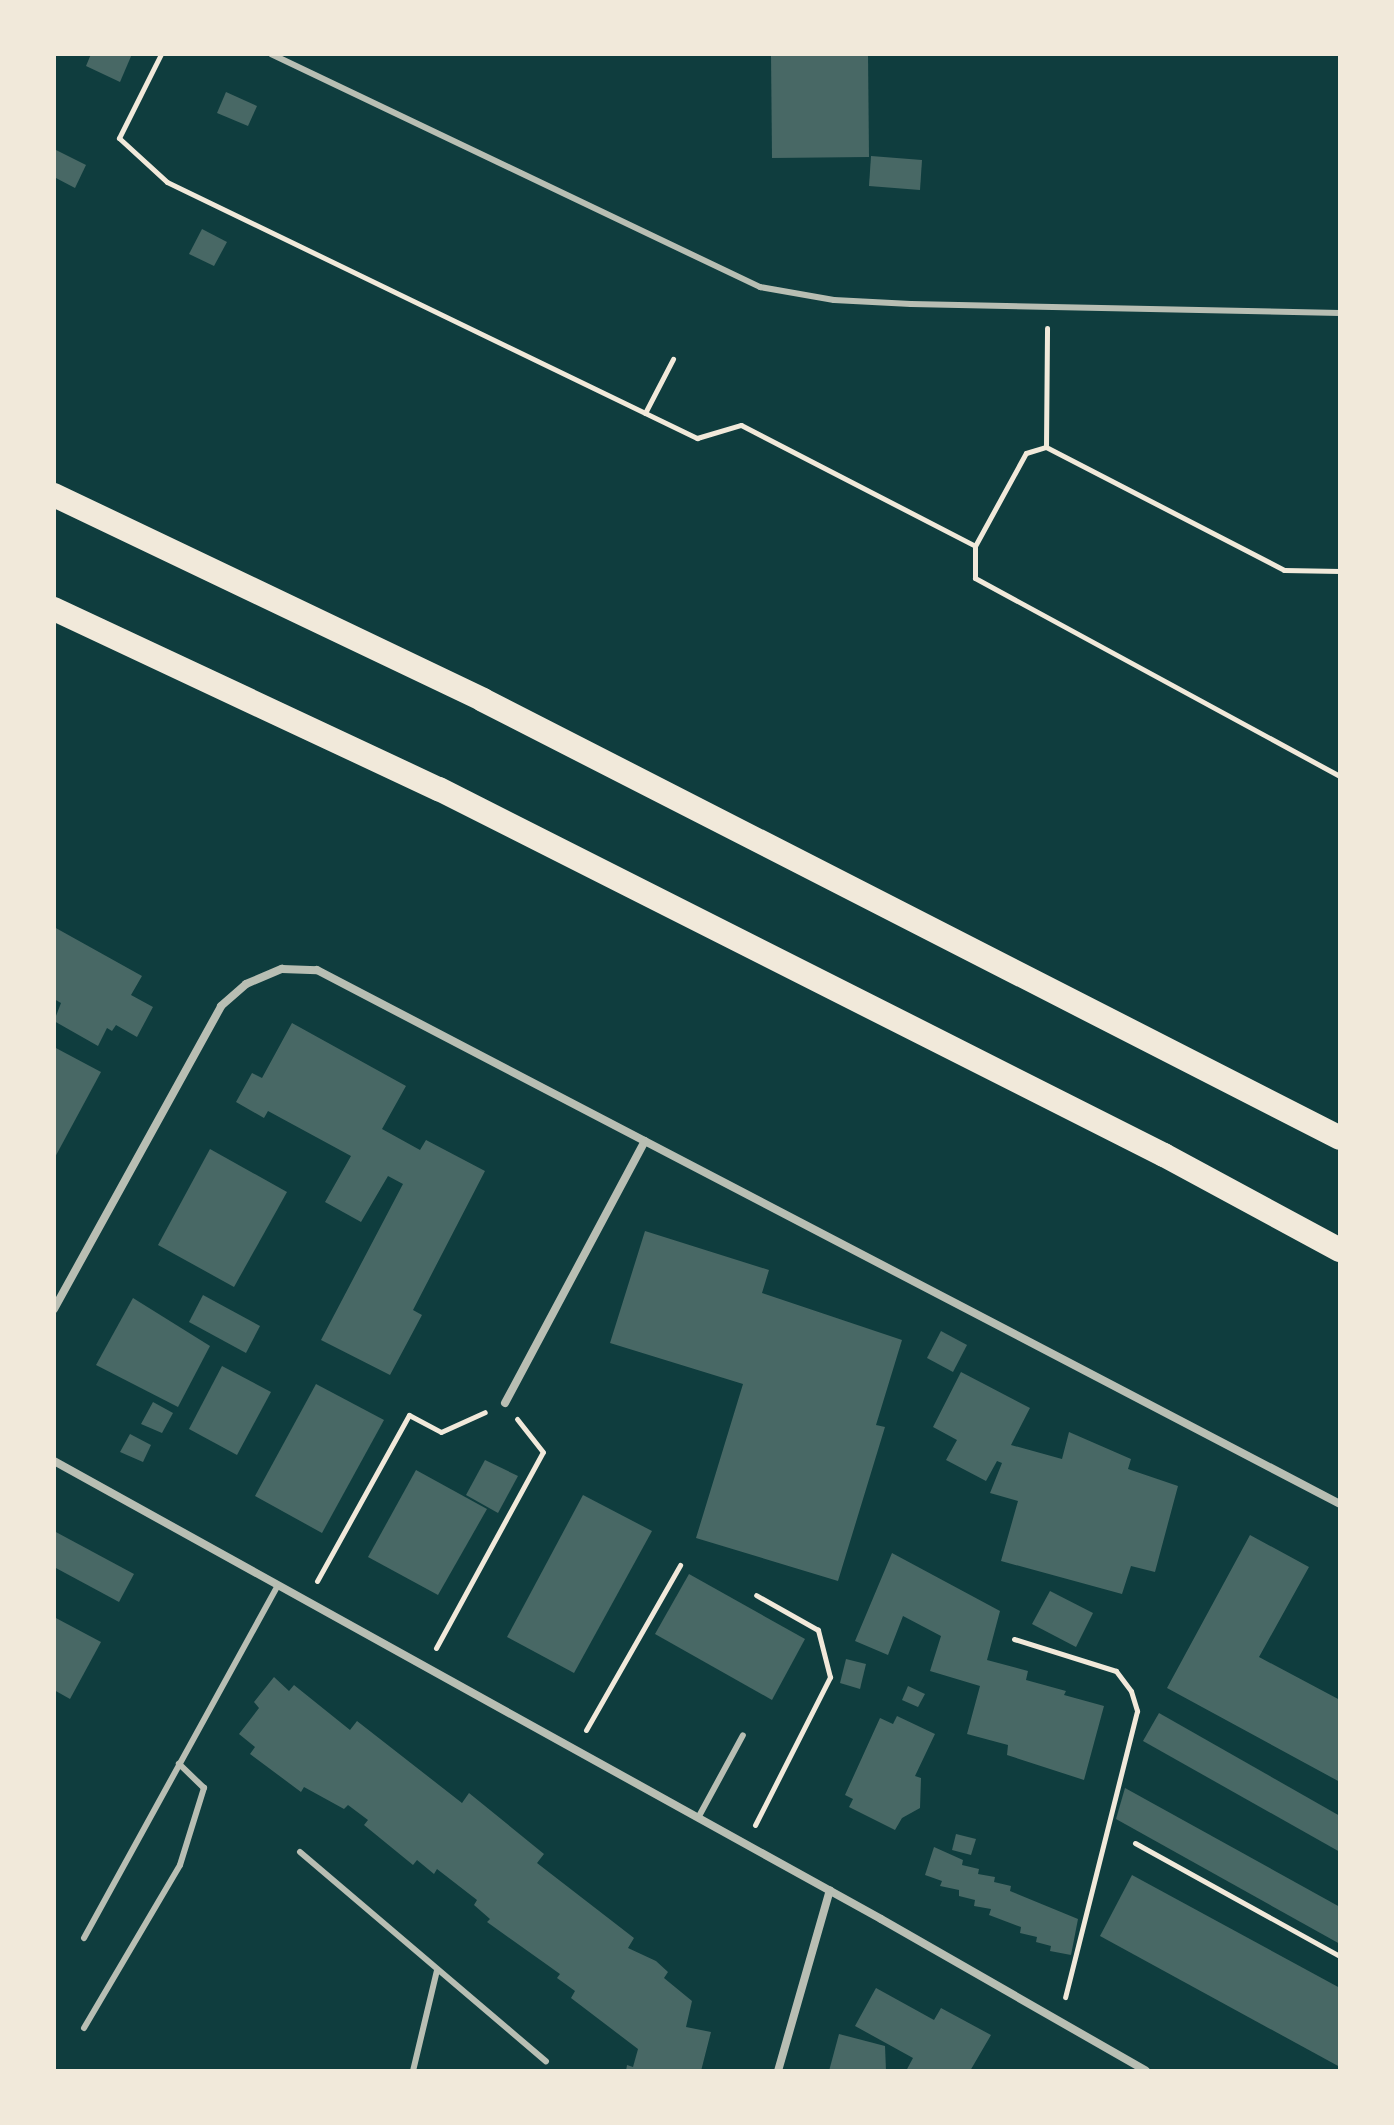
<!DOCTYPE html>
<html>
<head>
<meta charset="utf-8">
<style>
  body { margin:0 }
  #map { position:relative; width:1394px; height:2125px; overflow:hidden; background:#0f3d3e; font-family:"Varela Round",sans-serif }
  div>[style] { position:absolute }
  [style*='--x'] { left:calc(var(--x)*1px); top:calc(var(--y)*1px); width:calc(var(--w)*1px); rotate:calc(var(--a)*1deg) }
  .building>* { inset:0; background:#486865 }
  .path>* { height:5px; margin:-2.5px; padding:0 2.5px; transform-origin:2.5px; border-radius:2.5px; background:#f1e9da }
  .service>* { height:6px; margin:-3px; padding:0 3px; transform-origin:3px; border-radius:3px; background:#b8beb3 }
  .minor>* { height:8px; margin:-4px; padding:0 4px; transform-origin:4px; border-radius:4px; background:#b8beb3 }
  .motorway>* { height:24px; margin:-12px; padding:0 12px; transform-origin:12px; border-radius:12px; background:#f1e9da }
  span { translate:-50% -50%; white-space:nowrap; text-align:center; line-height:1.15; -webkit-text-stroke:6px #f1e9da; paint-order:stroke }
  .frame { position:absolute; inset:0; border:56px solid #f1e9da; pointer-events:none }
</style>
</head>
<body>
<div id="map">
  <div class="building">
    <div style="clip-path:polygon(91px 54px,132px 54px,120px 82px,86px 66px)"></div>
    <div style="clip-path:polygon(771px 54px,868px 54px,869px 157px,772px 158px)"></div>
    <div style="clip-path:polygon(226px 92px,257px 106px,248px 126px,217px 113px)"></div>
    <div style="clip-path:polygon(54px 149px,86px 165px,75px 188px,54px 177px)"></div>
    <div style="clip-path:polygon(871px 156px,922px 160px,920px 190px,869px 186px)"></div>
    <div style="clip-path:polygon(202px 229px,227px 242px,214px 266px,189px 254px)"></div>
    <div style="clip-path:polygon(54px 927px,142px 976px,131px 995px,153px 1007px,137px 1037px,116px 1025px,112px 1031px,107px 1028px,98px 1046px,54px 1021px,61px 1003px,54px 999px)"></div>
    <div style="clip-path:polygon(292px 1023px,406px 1086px,382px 1129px,420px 1150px,426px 1140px,485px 1171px,413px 1310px,422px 1315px,390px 1375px,321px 1340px,403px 1184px,388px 1176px,361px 1222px,325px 1202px,351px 1156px,268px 1111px,264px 1118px,236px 1102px,252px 1073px,262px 1078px)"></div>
    <div style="clip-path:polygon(54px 1047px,101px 1072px,54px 1159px)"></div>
    <div style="clip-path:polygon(210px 1149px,287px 1192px,234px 1287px,158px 1245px)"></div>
    <div style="clip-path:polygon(645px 1231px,769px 1270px,762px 1293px,902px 1340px,876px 1425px,885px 1427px,838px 1581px,696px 1538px,743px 1384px,610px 1343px)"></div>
    <div style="clip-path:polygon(203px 1295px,260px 1326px,246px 1353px,189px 1322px)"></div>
    <div style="clip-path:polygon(133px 1298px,210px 1346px,178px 1407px,96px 1365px)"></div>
    <div style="clip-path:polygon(941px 1331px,967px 1345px,953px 1372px,927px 1358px)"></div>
    <div style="clip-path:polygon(222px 1366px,271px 1392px,237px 1455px,189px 1429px)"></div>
    <div style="clip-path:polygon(961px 1372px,1030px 1408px,1011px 1445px,1062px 1459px,1069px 1432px,1131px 1459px,1128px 1469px,1178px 1486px,1155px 1572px,1131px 1566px,1122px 1594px,1001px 1561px,1018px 1501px,990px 1493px,1002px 1463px,997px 1461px,986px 1481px,946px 1460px,957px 1440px,933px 1427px)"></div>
    <div style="clip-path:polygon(316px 1384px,384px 1420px,322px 1533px,255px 1496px)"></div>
    <div style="clip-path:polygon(153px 1402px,173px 1413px,162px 1433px,141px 1424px)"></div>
    <div style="clip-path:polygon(130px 1434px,151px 1445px,143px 1462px,120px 1452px)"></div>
    <div style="clip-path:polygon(485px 1460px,518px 1476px,498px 1513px,466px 1495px)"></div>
    <div style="clip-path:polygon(416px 1470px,487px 1509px,438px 1595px,368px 1557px)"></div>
    <div style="clip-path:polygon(583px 1495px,652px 1531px,574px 1673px,507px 1637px)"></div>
    <div style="clip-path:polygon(54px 1531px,134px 1574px,119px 1602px,54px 1567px)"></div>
    <div style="clip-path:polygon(1250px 1535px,1309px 1567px,1259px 1657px,1340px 1700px,1340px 1782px,1167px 1688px)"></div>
    <div style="clip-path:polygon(892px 1553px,1000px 1611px,987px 1660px,1028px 1671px,1026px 1680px,1066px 1691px,1064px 1695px,1104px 1706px,1084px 1780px,1007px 1755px,1008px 1745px,967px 1734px,980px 1686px,930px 1671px,941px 1636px,903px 1616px,888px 1655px,855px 1641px)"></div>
    <div style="clip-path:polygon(689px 1574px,805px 1639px,772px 1700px,655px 1634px)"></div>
    <div style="clip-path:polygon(1050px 1591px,1093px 1613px,1076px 1647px,1032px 1624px)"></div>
    <div style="clip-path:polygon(54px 1617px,101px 1642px,70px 1699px,54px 1690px)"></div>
    <div style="clip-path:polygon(846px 1659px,866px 1664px,860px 1689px,840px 1683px)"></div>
    <div style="clip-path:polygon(274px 1677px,289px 1691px,294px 1685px,350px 1730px,357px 1721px,462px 1803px,469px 1793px,544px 1854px,537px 1863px,634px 1938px,628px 1948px,656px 1961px,668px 1972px,664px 1978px,692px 2001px,686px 2027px,711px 2032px,701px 2071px,626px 2071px,627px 2065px,633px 2067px,638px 2049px,571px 1998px,575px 1991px,557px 1978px,560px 1974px,487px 1922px,490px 1919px,474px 1905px,477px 1900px,437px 1869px,434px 1874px,417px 1860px,413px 1865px,364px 1825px,368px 1820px,348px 1805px,344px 1809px,304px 1787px,301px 1792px,250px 1754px,255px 1747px,239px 1734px,259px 1708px,254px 1702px)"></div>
    <div style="clip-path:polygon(908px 1686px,925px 1694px,918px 1707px,902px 1700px)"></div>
    <div style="clip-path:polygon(1159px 1713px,1340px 1816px,1340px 1852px,1143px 1741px)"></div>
    <div style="clip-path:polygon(897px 1716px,935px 1734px,915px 1776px,921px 1778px,920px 1808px,902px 1818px,895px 1830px,849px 1807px,853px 1799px,845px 1795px,880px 1718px,893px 1724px)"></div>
    <div style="clip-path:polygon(1125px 1788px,1340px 1907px,1340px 1944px,1116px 1819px)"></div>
    <div style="clip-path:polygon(956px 1834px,976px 1839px,971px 1855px,952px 1850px)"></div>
    <div style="clip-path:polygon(934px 1847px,963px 1860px,962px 1865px,979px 1869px,978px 1874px,995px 1877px,994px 1882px,1011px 1886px,1010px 1891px,1078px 1919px,1071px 1955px,1050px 1951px,1051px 1946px,1036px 1942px,1037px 1937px,1020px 1933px,1021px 1927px,989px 1915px,991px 1909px,974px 1906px,975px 1900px,959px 1896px,959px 1890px,940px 1886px,942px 1881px,925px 1875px)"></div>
    <div style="clip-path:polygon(1132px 1875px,1340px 1988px,1340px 2067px,1100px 1936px)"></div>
    <div style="clip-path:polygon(876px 1988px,934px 2020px,941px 2008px,991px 2035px,970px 2071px,906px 2071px,913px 2058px,855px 2026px)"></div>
    <div style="clip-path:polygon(839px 2034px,885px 2046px,886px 2071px,829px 2071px)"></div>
  </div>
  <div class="path">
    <div style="--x:161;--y:54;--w:94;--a:116.6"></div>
    <div style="--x:119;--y:138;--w:65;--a:42.5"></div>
    <div style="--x:167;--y:182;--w:589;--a:25.78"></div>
    <div style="--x:697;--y:438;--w:46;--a:-16.5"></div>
    <div style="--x:741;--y:425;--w:263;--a:27.3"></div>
    <div style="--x:975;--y:546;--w:32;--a:90"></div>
    <div style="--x:975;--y:578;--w:415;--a:28.5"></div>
    <div style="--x:645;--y:413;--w:61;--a:-62.6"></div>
    <div style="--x:1046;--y:447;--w:119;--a:-89.5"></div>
    <div style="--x:975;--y:546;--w:106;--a:-61.3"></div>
    <div style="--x:1026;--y:453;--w:21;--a:-17"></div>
    <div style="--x:1046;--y:447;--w:268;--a:27.3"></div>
    <div style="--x:1284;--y:570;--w:56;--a:1"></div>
    <div style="--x:317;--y:1581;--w:190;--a:-61"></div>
    <div style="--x:409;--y:1415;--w:36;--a:28"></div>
    <div style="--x:441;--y:1432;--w:48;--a:-24.4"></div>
    <div style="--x:1014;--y:1639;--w:107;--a:17.4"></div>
    <div style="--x:1116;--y:1671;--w:25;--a:53"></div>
    <div style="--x:1131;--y:1691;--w:21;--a:73"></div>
    <div style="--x:1137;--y:1711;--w:295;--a:104.1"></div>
    <div style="--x:436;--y:1648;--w:223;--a:-61.4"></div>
    <div style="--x:543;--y:1452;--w:42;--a:-128.2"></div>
    <div style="--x:586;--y:1730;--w:190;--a:-60.3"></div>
    <div style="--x:755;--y:1825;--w:166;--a:-63.1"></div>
    <div style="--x:830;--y:1677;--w:49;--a:-104.3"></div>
    <div style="--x:818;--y:1630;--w:71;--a:-150.6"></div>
    <div style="--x:1135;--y:1843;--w:234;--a:28.9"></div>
  </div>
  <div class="service">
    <div style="--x:271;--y:54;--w:542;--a:25.48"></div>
    <div style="--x:760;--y:287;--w:75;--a:10"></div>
    <div style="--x:834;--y:300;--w:77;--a:3"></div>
    <div style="--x:911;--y:304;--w:429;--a:1.2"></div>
    <div style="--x:698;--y:1818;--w:94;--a:-61.5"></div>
    <div style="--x:300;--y:1852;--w:323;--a:40.4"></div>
    <div style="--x:84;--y:1938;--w:403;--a:-61.2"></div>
    <div style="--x:84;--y:2028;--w:189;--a:-59.5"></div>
    <div style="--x:180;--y:1865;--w:81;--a:-72.7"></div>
    <div style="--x:204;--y:1788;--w:35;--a:-136"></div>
    <div style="--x:413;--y:2071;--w:104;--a:-76.6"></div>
  </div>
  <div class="minor">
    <div style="--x:54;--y:1309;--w:346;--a:-61.1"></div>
    <div style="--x:221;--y:1006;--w:33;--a:-41"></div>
    <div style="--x:246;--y:984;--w:39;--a:-23"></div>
    <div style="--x:282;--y:969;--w:35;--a:2"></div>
    <div style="--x:317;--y:970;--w:1154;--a:27.56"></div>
    <div style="--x:505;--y:1403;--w:297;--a:-61.9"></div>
    <div style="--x:54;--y:1461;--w:945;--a:28.98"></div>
    <div style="--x:881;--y:1919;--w:305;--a:29.8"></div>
    <div style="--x:778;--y:2071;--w:188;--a:-74"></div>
  </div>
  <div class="motorway">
    <div style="--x:54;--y:495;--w:475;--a:25.5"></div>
    <div style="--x:483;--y:700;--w:962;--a:27.07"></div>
    <div style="--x:54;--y:609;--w:425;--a:25.1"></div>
    <div style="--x:439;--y:789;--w:812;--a:26.79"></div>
    <div style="--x:1164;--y:1155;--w:200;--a:28.4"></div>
  </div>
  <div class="frame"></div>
</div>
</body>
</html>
